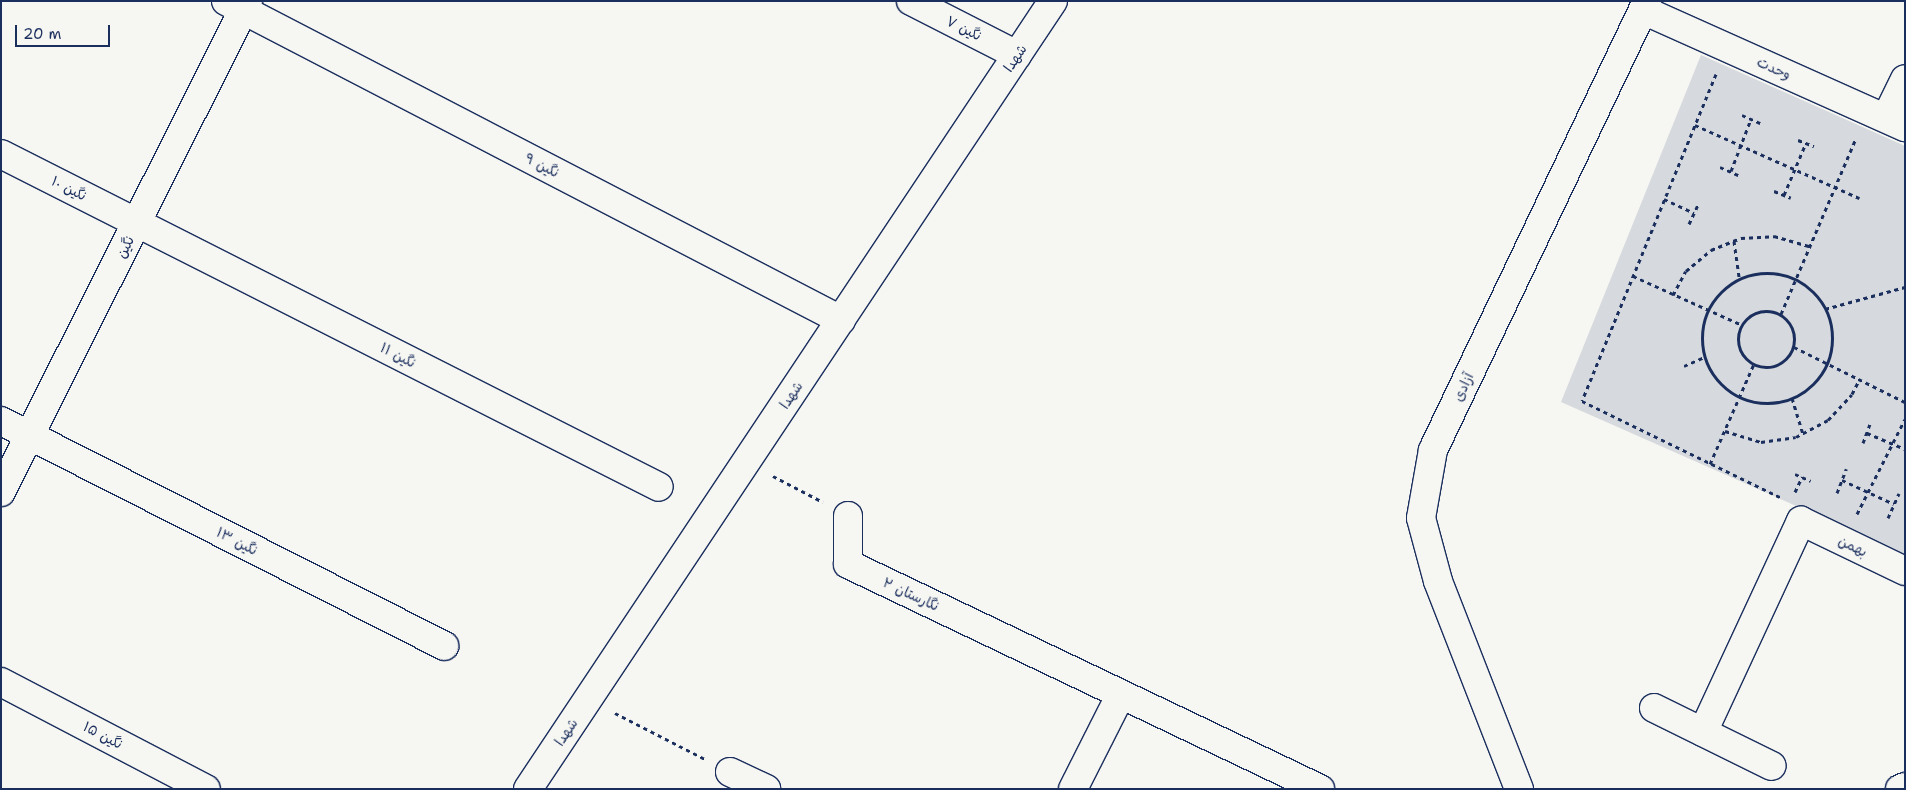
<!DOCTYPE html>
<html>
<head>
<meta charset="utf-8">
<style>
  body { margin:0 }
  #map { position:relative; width:1906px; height:790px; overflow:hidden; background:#f6f6f2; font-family:"Shantell Sans","Playpen Sans Arabic",sans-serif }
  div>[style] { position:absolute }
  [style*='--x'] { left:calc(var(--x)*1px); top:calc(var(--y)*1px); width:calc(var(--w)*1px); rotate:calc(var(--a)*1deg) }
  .green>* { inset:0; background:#d6d9dd }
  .path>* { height:3px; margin-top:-1.5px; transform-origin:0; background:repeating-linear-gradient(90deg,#1b2f5e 0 4px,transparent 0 8px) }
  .path>.ring { margin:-1.5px; padding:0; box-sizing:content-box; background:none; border:3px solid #1b2f5e; border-radius:50% }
  .roads { filter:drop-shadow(1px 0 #1b2f5e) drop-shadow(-1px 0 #1b2f5e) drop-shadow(0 1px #1b2f5e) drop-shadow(0 -1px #1b2f5e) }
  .minor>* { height:28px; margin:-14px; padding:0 14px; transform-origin:14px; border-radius:14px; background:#f6f6f2 }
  span { translate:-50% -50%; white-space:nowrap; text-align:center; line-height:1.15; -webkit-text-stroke:4px #f6f6f2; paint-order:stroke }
  .street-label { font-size:14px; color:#1b2f5e }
  .frame { position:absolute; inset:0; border:2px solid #1b2f5e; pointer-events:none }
  .scale { position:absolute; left:15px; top:25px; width:95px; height:22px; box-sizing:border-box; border:2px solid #1b2f5e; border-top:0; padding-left:6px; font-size:15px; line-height:18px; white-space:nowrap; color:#1b2f5e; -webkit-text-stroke:4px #f6f6f2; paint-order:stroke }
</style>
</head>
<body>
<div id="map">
  <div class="green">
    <div style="clip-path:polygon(1701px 55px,1905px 146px,1905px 554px,1561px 402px)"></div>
  </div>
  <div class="path">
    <div style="--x:1716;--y:74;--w:353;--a:112.3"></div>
    <div style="--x:1582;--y:401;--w:222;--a:25.9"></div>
    <div style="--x:1742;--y:115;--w:20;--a:24"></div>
    <div style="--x:1695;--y:125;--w:180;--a:24"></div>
    <div style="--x:1798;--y:140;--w:17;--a:21"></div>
    <div style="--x:1720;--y:167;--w:20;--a:24"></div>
    <div style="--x:1731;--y:171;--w:56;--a:-69"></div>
    <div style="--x:1774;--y:191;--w:18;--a:22"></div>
    <div style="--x:1784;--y:195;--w:56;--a:-67.1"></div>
    <div style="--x:1664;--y:199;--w:33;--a:25"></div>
    <div style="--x:1689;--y:224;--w:23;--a:-65"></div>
    <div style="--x:1734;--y:241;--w:37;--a:82"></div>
    <div class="ring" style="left:1702px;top:273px;width:127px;height:127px"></div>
    <div style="--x:1633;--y:276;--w:120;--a:24.2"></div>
    <div style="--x:1673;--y:295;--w:27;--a:-62"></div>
    <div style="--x:1686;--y:271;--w:33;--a:-40"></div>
    <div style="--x:1711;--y:250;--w:32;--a:-22"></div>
    <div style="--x:1741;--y:238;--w:33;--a:-3"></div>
    <div style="--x:1774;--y:236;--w:37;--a:16"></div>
    <div style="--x:1825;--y:309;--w:83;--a:-15.4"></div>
    <div class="ring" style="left:1738px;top:311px;width:53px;height:53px"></div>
    <div style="--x:1781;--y:314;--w:191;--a:-66.9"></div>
    <div style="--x:1794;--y:347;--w:124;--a:26.4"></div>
    <div style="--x:1684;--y:366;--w:22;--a:-24"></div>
    <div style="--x:1792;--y:398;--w:37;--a:73"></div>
    <div style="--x:1725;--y:431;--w:38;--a:17"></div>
    <div style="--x:1761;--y:442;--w:35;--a:-8"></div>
    <div style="--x:1796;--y:437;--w:36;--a:-28"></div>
    <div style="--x:1828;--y:420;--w:35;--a:-47"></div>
    <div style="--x:1852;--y:394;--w:16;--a:-63"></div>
    <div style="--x:1867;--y:433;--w:41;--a:22.8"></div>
    <div style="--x:1863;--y:443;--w:20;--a:-70"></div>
    <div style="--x:1710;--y:464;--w:109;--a:-66.3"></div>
    <div style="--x:1795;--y:474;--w:17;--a:24"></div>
    <div style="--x:773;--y:476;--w:56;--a:27.5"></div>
    <div style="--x:1842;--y:480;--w:57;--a:24.8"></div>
    <div style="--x:1795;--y:492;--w:17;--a:-65"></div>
    <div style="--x:1837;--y:493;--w:26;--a:-69"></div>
    <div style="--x:1857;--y:514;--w:106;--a:-63.2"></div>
    <div style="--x:1888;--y:518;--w:27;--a:-66"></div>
    <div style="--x:615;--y:713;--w:101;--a:27.1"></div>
  </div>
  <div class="roads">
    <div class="minor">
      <div style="--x:226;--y:1;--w:693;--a:27.42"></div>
      <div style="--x:911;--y:1;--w:119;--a:27"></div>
      <div style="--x:1643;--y:10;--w:287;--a:24.1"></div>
      <div style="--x:1886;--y:118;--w:43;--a:-64"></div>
      <div style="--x:1;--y:154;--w:737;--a:26.84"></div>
      <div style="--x:1;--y:421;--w:497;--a:26.9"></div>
      <div style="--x:1;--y:492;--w:550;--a:-63.3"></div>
      <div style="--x:848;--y:516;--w:48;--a:90"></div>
      <div style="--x:848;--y:564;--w:523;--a:25.49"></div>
      <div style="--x:1;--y:682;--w:231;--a:27.6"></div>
      <div style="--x:1654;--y:708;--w:131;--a:26.2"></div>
      <div style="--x:1703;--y:732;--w:233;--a:-65.1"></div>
      <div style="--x:1801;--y:521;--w:115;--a:25.7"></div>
      <div style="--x:730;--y:772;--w:40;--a:25"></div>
      <div style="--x:528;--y:789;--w:947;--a:-56.33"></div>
      <div style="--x:1073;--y:789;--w:106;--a:-63.2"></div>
      <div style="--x:1519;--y:789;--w:223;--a:-111.3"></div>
      <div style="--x:1438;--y:581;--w:65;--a:-105.1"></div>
      <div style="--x:1421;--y:518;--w:69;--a:-80"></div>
      <div style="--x:1433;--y:450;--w:497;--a:-64.5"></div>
      <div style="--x:1900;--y:789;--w:5;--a:-22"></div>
    </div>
  </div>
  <div class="street-label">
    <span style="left:964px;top:28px;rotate:27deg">نگین ۷</span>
    <span style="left:1015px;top:58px;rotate:-56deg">شهدا</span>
    <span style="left:1774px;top:68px;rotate:24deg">وحدت</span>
    <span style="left:542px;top:165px;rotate:27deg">نگین ۹</span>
    <span style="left:69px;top:188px;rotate:27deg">نگین ۱۰</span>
    <span style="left:125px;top:247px;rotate:-63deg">نگین</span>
    <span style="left:398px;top:355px;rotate:27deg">نگین ۱۱</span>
    <span style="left:1463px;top:387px;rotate:-65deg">آزادی</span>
    <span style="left:791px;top:395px;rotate:-56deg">شهدا</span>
    <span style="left:237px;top:541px;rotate:27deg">نگین ۱۳</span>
    <span style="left:1853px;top:546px;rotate:26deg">بهمن</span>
    <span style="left:911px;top:594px;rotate:25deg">نگارستان ۲</span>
    <span style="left:566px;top:732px;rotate:-56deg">شهدا</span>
    <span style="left:103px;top:735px;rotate:28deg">نگین ۱۵</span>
  </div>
  <div class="frame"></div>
  <div class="scale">20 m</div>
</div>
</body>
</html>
